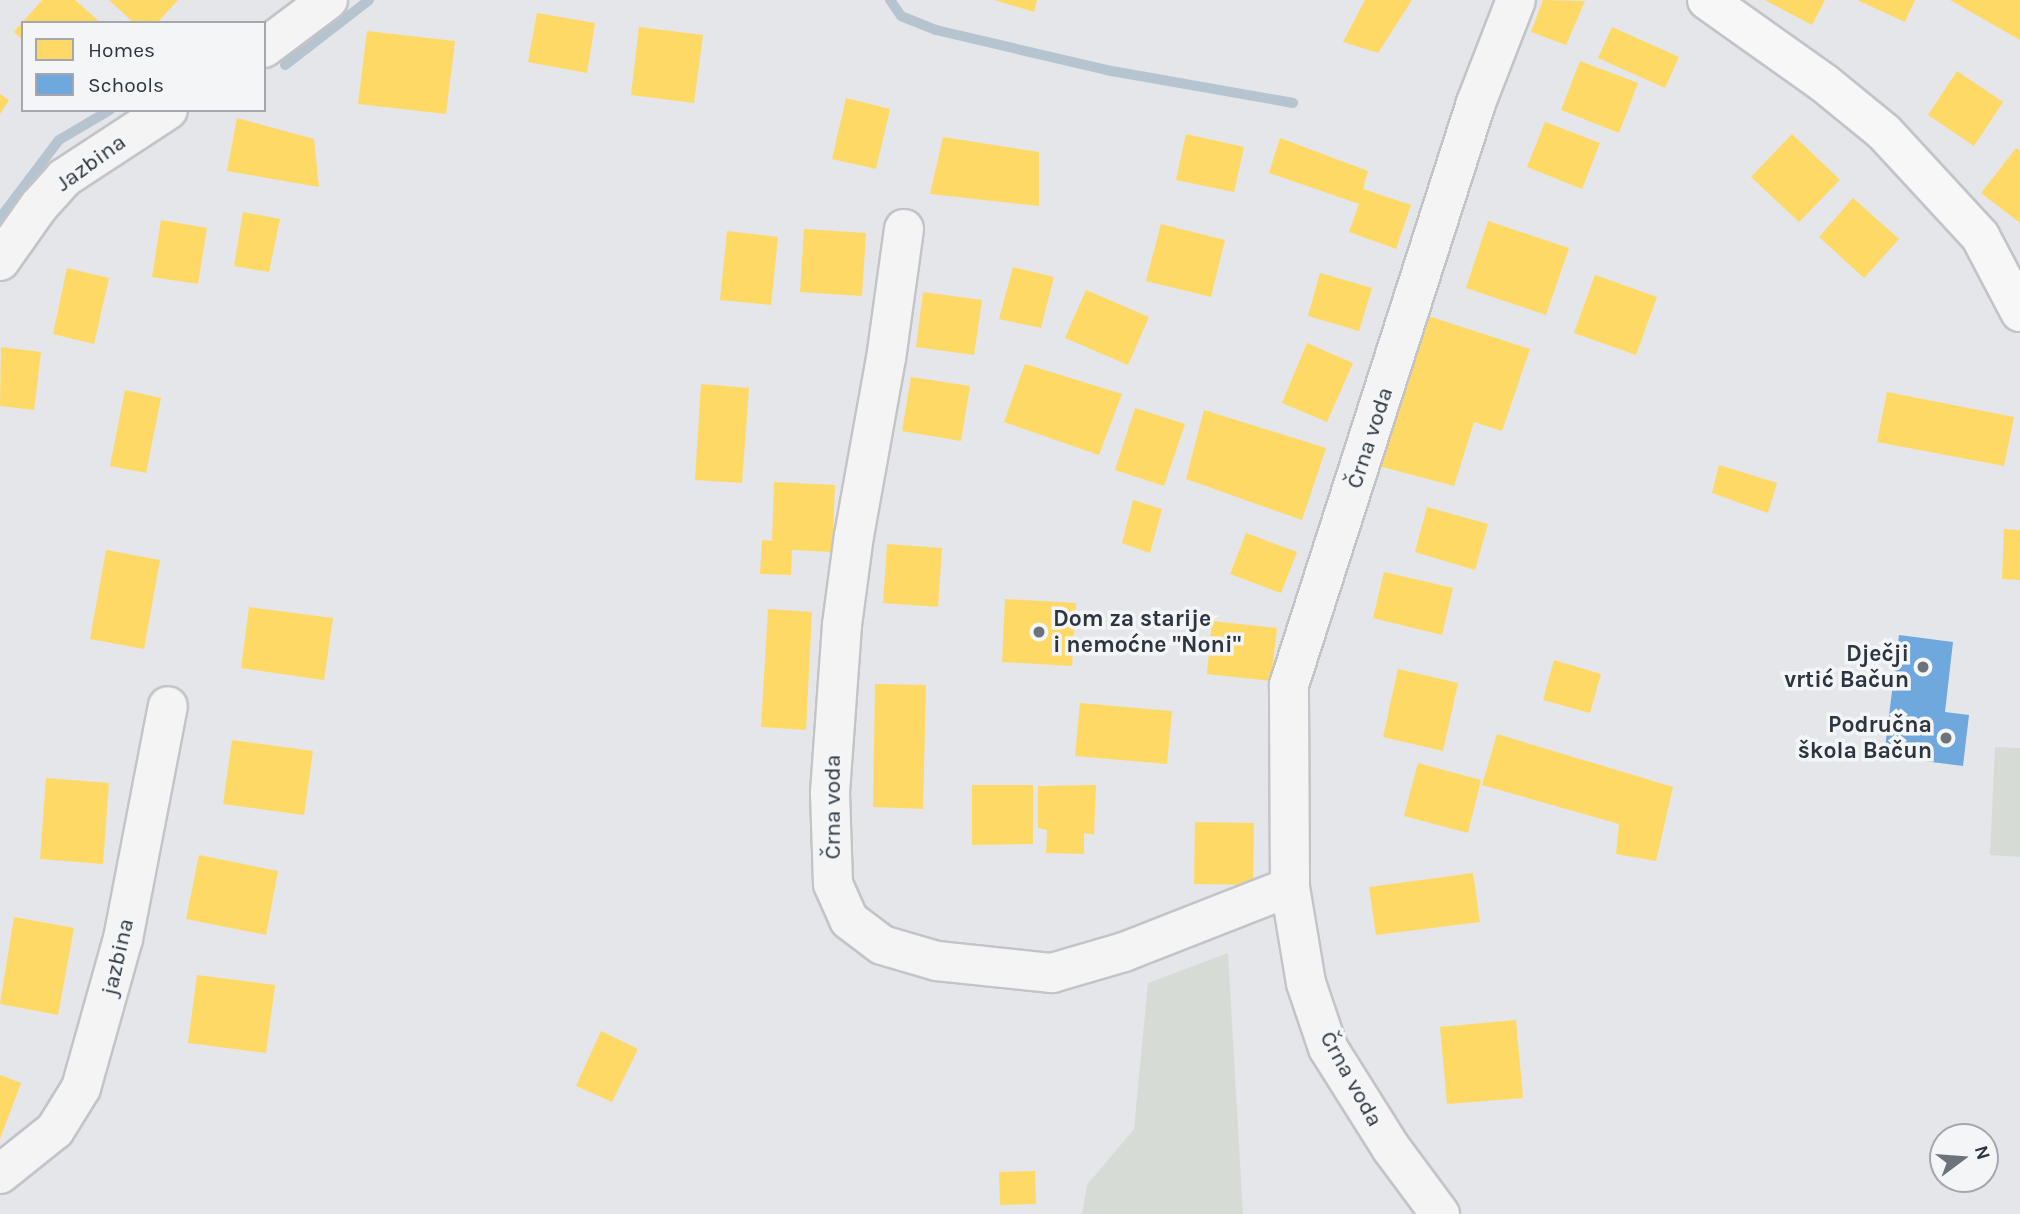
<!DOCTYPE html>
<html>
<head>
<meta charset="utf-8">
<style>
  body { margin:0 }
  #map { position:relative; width:2020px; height:1214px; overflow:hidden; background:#e4e6e9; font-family:Karla,sans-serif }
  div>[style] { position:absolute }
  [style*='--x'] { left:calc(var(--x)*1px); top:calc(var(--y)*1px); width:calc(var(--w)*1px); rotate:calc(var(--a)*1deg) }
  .green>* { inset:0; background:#d6dcd5 }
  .homes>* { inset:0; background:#ffd966 }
  .schools>* { inset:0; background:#6fa8dc }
  .stream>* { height:10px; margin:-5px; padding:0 5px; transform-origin:5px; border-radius:5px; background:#b6c4d0 }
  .roads { filter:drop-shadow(2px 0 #c3c4c7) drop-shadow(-2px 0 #c3c4c7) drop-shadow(0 2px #c3c4c7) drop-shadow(0 -2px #c3c4c7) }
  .minor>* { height:38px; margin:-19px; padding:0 19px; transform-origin:19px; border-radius:19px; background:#f4f4f5 }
  .major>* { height:38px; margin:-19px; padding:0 19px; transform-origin:19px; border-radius:19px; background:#f7f7f8 }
  .dots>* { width:19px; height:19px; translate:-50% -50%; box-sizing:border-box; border:4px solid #f3f5f7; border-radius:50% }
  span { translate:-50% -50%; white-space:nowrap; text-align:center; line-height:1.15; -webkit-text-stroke:7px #f3f5f7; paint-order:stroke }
  .street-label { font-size:23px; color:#2d3540 }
  .poi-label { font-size:23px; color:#2d3540; font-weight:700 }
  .left { translate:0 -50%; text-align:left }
  .right { translate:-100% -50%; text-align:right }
  .legend { position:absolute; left:21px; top:21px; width:245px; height:91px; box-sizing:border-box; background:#f3f5f7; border:2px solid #a4a8ae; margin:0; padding:9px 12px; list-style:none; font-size:21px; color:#2d3540 }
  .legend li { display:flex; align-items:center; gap:14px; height:35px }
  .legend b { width:35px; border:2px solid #a4a8ae }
  .north { position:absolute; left:1929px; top:1123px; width:70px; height:70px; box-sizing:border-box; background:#f3f5f7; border:2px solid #a4a8ae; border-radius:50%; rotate:74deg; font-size:19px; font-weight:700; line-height:28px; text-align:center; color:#2d3540 }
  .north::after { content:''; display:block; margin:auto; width:24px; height:32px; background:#6d737b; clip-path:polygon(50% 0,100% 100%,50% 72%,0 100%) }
</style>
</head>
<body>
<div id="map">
  <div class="green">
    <div style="clip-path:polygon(1995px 747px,2020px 748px,2020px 857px,1990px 855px)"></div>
    <div style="clip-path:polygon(1228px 953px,1243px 1214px,1082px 1214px,1087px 1185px,1134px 1129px,1148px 983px)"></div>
  </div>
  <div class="homes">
    <div style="clip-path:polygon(42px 0,75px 0,101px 23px,23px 23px,23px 40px,14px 32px)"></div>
    <div style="clip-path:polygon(109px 0,178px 0,157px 23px,134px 23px)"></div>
    <div style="clip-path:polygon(994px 0,1037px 0,1034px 12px)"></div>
    <div style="clip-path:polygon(1365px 0,1412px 0,1378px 53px,1343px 42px)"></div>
    <div style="clip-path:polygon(1543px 0,1585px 1px,1566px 45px,1531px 32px)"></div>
    <div style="clip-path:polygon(1765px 0,1825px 0,1812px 25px)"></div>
    <div style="clip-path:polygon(1857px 0,1915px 0,1905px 22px)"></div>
    <div style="clip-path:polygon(1950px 0,2020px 0,2020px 40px)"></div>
    <div style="clip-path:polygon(537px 13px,595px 23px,587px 73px,528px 62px)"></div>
    <div style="clip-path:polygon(639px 27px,703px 35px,694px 103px,631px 95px)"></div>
    <div style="clip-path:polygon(1612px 27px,1679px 57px,1665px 88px,1598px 58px)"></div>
    <div style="clip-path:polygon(367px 31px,455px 41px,446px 114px,358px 104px)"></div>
    <div style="clip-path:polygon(1580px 61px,1638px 83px,1619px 133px,1561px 110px)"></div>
    <div style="clip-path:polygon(1957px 71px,2003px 102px,1974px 146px,1928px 115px)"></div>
    <div style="clip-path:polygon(0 94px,9px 100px,0 114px)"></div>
    <div style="clip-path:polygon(846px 98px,890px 109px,876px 169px,832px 159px)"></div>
    <div style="clip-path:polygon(237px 118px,314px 139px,319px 187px,227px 171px)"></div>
    <div style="clip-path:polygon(1545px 122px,1600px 143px,1582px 189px,1527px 167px)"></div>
    <div style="clip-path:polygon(1186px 134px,1244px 147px,1234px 192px,1176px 180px)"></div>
    <div style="clip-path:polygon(1792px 134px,1840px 180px,1799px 222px,1751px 177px)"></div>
    <div style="clip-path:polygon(943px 137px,1039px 152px,1039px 206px,930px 194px)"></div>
    <div style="clip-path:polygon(1280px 138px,1368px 171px,1363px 189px,1411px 205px,1396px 249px,1349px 232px,1359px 204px,1269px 173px)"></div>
    <div style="clip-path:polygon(2016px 148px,2020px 151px,2020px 223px,1981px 193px)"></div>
    <div style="clip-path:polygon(1853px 198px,1899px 239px,1864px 278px,1819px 237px)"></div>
    <div style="clip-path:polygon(243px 212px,280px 219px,269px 272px,234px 266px)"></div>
    <div style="clip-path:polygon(161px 220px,207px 228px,198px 284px,152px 277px)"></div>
    <div style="clip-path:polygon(1488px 221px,1569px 248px,1546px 315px,1466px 288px)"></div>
    <div style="clip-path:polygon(1161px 224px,1225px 240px,1211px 297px,1146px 281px)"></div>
    <div style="clip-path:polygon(804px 229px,866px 233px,862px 296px,800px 292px)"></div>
    <div style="clip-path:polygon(727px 231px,778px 237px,771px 305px,720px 300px)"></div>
    <div style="clip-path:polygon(1013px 267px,1054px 277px,1041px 328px,999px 319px)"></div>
    <div style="clip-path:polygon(67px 268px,109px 278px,94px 344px,53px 334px)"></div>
    <div style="clip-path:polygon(1320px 273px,1372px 288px,1359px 331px,1308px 316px)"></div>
    <div style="clip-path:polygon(1595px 275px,1657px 297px,1636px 355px,1574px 333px)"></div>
    <div style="clip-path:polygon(1086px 290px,1149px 317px,1128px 365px,1065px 338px)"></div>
    <div style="clip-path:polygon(923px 292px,982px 300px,974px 355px,916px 347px)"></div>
    <div style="clip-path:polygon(1425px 315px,1530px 349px,1502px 431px,1474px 422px,1454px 486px,1375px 465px)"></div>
    <div style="clip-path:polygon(1307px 343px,1353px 363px,1327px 422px,1282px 403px)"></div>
    <div style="clip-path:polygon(1px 347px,41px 352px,34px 410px,0 406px)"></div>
    <div style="clip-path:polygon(1025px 364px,1122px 394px,1099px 455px,1004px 422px)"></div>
    <div style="clip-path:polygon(911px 377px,970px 386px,961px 441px,902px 431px)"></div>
    <div style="clip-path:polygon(701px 384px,749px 388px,742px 483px,695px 480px)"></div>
    <div style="clip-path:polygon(125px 390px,161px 398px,146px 473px,110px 466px)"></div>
    <div style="clip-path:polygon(1887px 392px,2014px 417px,2004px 466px,1877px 442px)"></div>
    <div style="clip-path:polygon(1135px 408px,1185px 424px,1164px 486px,1115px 470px)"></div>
    <div style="clip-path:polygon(1204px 410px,1326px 448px,1302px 520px,1186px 479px)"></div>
    <div style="clip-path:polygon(1719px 465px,1777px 483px,1768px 513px,1712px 493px)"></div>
    <div style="clip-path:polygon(774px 482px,835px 485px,832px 552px,792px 550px,791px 575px,760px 574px,762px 540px,772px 541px)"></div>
    <div style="clip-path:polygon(1133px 500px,1162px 509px,1150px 553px,1122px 543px)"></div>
    <div style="clip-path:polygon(1427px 507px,1488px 524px,1475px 570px,1415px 552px)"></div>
    <div style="clip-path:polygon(2004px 529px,2020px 530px,2020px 580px,2002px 579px)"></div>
    <div style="clip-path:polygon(1246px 533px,1297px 552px,1281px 593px,1230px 574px)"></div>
    <div style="clip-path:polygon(887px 544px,942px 548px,938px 607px,883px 603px)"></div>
    <div style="clip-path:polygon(106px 550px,160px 560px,144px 649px,90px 639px)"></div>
    <div style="clip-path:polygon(1384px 572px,1453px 588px,1442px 635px,1373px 618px)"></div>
    <div style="clip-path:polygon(1005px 599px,1076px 603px,1072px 666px,1002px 662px)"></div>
    <div style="clip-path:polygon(249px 607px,333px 618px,324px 680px,241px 668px)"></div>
    <div style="clip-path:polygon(768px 609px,812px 612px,806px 730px,761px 727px)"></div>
    <div style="clip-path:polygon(1212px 621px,1277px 628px,1271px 681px,1207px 674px)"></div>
    <div style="clip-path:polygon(1554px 660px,1601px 674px,1590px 713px,1543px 700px)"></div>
    <div style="clip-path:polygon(1398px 669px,1458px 683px,1443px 751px,1383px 737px)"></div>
    <div style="clip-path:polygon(875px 684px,926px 685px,923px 809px,873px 807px)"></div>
    <div style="clip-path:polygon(1080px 703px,1172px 711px,1167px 764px,1075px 756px)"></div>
    <div style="clip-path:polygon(1497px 734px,1673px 787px,1656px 861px,1616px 854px,1619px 824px,1482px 785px)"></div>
    <div style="clip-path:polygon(232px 740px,313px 751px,304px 815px,223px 804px)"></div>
    <div style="clip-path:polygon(1418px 763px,1481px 780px,1468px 833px,1404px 816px)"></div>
    <div style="clip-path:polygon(46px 778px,109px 783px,103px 864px,40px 859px)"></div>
    <div style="clip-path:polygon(972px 785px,1033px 785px,1033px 844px,972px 845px)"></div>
    <div style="clip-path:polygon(1096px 785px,1094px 835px,1084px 833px,1084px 854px,1046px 853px,1047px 830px,1038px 828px,1038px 786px)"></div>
    <div style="clip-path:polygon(1195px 822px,1254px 823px,1253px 885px,1194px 884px)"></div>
    <div style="clip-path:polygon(199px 855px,278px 871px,266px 935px,186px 919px)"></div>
    <div style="clip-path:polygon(1473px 873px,1480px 922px,1376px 935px,1369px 887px)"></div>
    <div style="clip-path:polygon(14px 917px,74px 928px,58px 1015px,0 1004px)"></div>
    <div style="clip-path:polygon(197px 975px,275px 985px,266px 1053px,188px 1043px)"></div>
    <div style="clip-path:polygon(1516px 1020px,1523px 1098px,1447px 1104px,1440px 1027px)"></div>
    <div style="clip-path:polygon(601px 1031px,638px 1049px,612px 1102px,576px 1086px)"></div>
    <div style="clip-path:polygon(0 1075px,21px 1083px,0 1139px)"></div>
    <div style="clip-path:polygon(1035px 1171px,1036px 1204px,1000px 1205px,999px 1172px)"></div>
  </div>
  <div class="schools">
    <div style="clip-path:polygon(1899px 635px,1953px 642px,1945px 712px,1969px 715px,1963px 766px,1884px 756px)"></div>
  </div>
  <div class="stream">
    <div style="--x:890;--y:0;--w:19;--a:55"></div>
    <div style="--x:901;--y:16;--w:38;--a:22"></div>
    <div style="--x:936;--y:30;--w:175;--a:13.2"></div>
    <div style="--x:1106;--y:70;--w:190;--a:10"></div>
    <div style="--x:285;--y:65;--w:106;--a:-37.7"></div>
    <div style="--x:0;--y:218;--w:98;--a:-52.9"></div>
    <div style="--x:59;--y:140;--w:59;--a:-30.5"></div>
  </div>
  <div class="roads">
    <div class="minor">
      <div style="--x:264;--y:48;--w:80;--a:-36.9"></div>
      <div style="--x:904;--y:229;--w:130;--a:97.9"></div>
      <div style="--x:886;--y:358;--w:180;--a:100.2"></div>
      <div style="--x:854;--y:535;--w:91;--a:97.6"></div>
      <div style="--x:842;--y:625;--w:168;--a:94.1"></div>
      <div style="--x:830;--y:793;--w:91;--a:88.1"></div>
      <div style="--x:833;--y:884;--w:39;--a:66"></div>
      <div style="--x:849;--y:920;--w:41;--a:37.1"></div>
      <div style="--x:882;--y:945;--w:57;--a:16.2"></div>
      <div style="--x:937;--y:961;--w:116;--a:6"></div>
      <div style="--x:1052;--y:973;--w:75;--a:-16.3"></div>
      <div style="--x:1124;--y:952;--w:178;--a:-21.4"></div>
      <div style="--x:0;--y:261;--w:67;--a:-54.7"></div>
      <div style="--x:39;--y:206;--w:38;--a:-48"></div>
      <div style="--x:64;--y:178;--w:124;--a:-33.2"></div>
      <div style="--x:0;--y:1174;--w:70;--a:-38.7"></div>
      <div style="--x:55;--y:1130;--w:49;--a:-58.2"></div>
      <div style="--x:81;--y:1088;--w:155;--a:-74.3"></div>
      <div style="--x:123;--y:939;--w:237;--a:-79.1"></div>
      <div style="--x:1440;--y:1214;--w:82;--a:-126.6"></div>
      <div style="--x:1391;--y:1148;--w:118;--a:-122.2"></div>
      <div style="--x:1328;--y:1048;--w:69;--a:-108.7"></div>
      <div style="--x:1306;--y:983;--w:97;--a:-99.5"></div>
      <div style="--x:1290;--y:887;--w:202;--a:-90.3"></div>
      <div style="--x:1289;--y:685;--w:611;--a:-72.19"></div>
      <div style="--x:1476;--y:103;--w:110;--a:-68.8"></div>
    </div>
    <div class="major">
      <div style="--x:1707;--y:0;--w:143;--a:35.4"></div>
      <div style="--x:1824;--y:83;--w:77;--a:39.2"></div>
      <div style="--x:1884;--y:132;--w:142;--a:47.3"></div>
      <div style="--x:1980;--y:236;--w:86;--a:62.2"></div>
    </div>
  </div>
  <div class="dots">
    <div style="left:1039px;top:632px;background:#6d737b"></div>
    <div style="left:1923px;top:667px;background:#6d737b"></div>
    <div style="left:1946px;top:738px;background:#6d737b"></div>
  </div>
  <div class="street-label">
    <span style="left:91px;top:163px;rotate:-36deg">Jazbina</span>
    <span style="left:1370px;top:438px;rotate:-72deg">Črna voda</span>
    <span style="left:833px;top:807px;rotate:-90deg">Črna voda</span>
    <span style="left:118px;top:957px;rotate:-77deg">jazbina</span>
    <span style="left:1351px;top:1079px;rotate:61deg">Črna voda</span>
  </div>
  <div class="poi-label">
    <span class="left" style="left:1053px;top:632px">Dom za starije<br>i nemoćne "Noni"</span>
    <span class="right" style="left:1909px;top:667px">Dječji<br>vrtić Bačun</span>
    <span class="right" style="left:1932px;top:738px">Područna<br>škola Bačun</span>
  </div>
  <ul class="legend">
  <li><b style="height:19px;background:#ffd966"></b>Homes</li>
  <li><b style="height:19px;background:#6fa8dc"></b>Schools</li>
  </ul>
  <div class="north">N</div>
</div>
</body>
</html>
